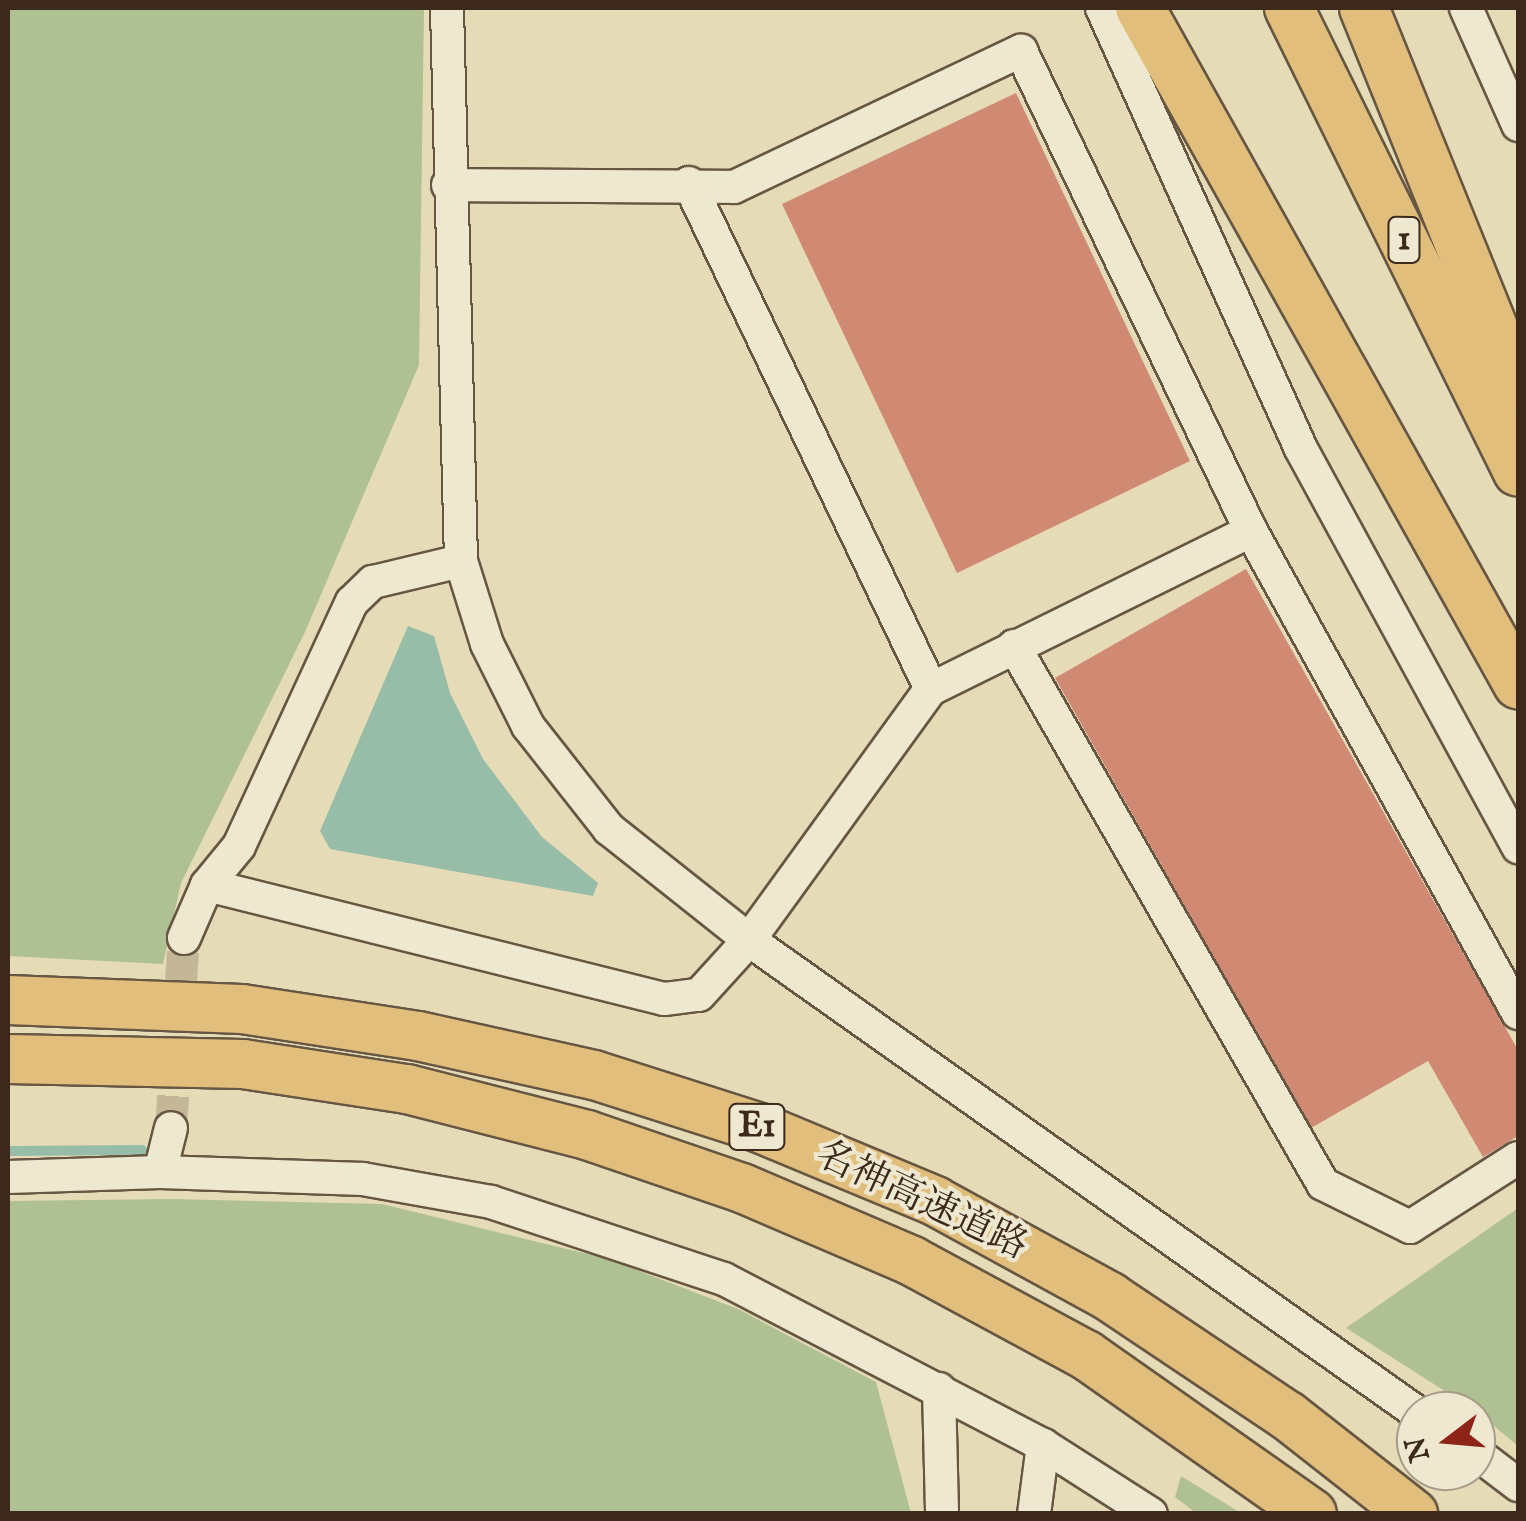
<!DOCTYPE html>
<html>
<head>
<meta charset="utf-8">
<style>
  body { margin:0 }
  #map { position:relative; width:1526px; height:1521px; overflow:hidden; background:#e5dbb7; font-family:"IM FELL English","Noto Serif JP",serif }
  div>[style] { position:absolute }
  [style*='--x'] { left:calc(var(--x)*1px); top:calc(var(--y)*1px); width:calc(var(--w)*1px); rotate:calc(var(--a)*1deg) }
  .green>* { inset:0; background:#afc193 }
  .water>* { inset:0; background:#97bca8 }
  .stream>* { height:10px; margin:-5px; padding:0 5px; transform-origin:5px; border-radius:5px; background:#97bca8 }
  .building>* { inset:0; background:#d08a73 }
  .minor-tunnel>* { height:32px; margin-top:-16px; transform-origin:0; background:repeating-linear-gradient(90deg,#c3b798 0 32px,transparent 0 48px) }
  .roads { filter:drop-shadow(2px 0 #665642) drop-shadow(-2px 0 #665642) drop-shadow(0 2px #665642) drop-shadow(0 -2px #665642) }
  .minor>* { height:32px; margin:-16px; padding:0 16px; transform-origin:16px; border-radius:16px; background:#eee8d0 }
  .highway>* { height:48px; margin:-24px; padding:0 24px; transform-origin:24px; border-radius:24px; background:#e2be7c }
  span { translate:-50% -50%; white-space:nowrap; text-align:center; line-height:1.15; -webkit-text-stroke:8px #eee8d0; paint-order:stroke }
  .shield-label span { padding:2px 8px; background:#eee8d0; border:2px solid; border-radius:8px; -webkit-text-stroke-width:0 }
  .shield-label { font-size:35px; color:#3c291b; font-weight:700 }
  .street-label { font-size:38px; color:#3c291b }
  .frame { position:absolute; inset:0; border:10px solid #3c291b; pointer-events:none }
  .north { position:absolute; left:1396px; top:1391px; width:100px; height:100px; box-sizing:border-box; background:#eee8d0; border:2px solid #a79c88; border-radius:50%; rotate:254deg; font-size:28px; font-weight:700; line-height:40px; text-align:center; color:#3c291b }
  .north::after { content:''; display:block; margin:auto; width:35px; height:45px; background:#8f2418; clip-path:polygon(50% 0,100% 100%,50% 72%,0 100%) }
</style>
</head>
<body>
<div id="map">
  <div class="green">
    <div style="clip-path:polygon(8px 8px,424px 8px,419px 365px,305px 632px,181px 883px,163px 964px,8px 956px)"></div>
    <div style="clip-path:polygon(171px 1199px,382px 1204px,608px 1259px,738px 1309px,876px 1382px,911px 1513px,8px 1513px,8px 1201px)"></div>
    <div style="clip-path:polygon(1518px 1208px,1518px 1446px,1476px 1411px,1346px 1328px)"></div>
    <div style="clip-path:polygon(1181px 1476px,1239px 1512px,1241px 1513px,1196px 1513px,1175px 1497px)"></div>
  </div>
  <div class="water">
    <div style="clip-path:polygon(408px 626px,434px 636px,450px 693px,483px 759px,542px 837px,598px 883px,593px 896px,330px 849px,320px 831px)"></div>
  </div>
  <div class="stream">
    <div style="--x:8;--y:1151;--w:134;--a:-0.4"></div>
  </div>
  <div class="building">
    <div style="clip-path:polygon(1016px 93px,1190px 461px,957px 573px,782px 204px)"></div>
    <div style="clip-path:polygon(1246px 569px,1518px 1050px,1518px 1136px,1483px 1157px,1428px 1061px,1311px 1128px,1055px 678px)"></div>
  </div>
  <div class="minor-tunnel">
    <div style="--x:171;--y:1128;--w:190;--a:-86.1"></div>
  </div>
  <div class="roads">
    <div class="minor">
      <div style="--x:447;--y:8;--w:553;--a:88.55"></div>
      <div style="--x:461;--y:561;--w:87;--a:72.6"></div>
      <div style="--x:487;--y:644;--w:92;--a:63.4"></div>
      <div style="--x:528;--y:726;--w:131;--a:51.8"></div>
      <div style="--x:609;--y:829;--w:179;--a:38.4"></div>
      <div style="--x:749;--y:940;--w:817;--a:35.28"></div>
      <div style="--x:1102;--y:8;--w:482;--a:65.7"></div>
      <div style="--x:1300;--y:447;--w:456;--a:61.4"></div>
      <div style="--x:1466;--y:8;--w:128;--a:66"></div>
      <div style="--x:689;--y:183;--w:561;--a:64.44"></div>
      <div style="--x:448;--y:185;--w:286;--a:0.4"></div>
      <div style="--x:734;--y:187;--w:318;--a:-25.4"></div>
      <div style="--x:1021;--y:51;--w:532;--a:64.4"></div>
      <div style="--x:1251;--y:531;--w:551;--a:61.02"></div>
      <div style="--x:1014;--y:646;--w:620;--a:60.13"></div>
      <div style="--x:1323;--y:1184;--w:97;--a:26.3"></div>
      <div style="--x:1410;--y:1227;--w:128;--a:-32.6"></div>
      <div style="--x:207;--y:885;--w:50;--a:-50.6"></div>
      <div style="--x:239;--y:846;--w:269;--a:-65.2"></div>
      <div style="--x:352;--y:602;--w:29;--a:-44"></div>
      <div style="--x:373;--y:582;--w:90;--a:-13.4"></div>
      <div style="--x:184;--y:938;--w:58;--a:-66.5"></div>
      <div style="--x:207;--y:885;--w:471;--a:14"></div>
      <div style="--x:664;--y:999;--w:35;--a:-7"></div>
      <div style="--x:699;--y:995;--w:74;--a:-47.7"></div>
      <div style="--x:749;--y:940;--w:310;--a:-54.1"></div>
      <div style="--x:931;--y:689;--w:357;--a:-26.3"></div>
      <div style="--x:160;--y:1172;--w:45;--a:-76"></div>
      <div style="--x:8;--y:1177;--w:152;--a:-1.9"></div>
      <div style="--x:160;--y:1172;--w:203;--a:2"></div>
      <div style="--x:363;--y:1179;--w:130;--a:10.2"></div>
      <div style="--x:491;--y:1202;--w:245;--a:18.3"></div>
      <div style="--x:724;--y:1279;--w:360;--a:27.5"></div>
      <div style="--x:1043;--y:1445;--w:128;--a:32.6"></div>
      <div style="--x:939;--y:1389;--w:125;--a:88.6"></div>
      <div style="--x:1476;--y:1453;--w:53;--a:37.3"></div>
      <div style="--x:1034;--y:1514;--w:70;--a:-82.6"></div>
    </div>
    <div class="highway">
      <div style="--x:1140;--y:8;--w:775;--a:60.79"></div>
      <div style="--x:1289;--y:8;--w:517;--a:63.73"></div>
      <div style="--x:1364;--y:8;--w:411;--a:68"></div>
      <div style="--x:8;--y:1000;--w:234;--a:2.2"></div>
      <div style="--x:242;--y:1009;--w:178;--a:8.7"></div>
      <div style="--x:418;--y:1036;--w:180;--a:12.5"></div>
      <div style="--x:594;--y:1075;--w:174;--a:17.7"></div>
      <div style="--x:760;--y:1128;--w:190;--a:22.6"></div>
      <div style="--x:935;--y:1201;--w:200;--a:28.7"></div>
      <div style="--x:1110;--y:1297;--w:214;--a:33.8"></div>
      <div style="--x:1288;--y:1416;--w:159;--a:38.1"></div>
      <div style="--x:8;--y:1059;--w:235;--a:1.2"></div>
      <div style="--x:243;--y:1064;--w:166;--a:8.7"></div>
      <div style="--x:407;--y:1089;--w:186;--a:14.3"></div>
      <div style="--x:587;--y:1135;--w:164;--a:18.9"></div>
      <div style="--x:742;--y:1188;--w:185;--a:23.2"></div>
      <div style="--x:912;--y:1261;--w:198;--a:28.4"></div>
      <div style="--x:1086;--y:1355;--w:276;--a:35.1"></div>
    </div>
  </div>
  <div class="shield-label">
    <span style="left:1404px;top:240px">1</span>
    <span style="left:757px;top:1127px">E1</span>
  </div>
  <div class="street-label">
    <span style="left:921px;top:1202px;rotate:25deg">名神高速道路</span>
  </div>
  <div class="frame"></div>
  <div class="north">N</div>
</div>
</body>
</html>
